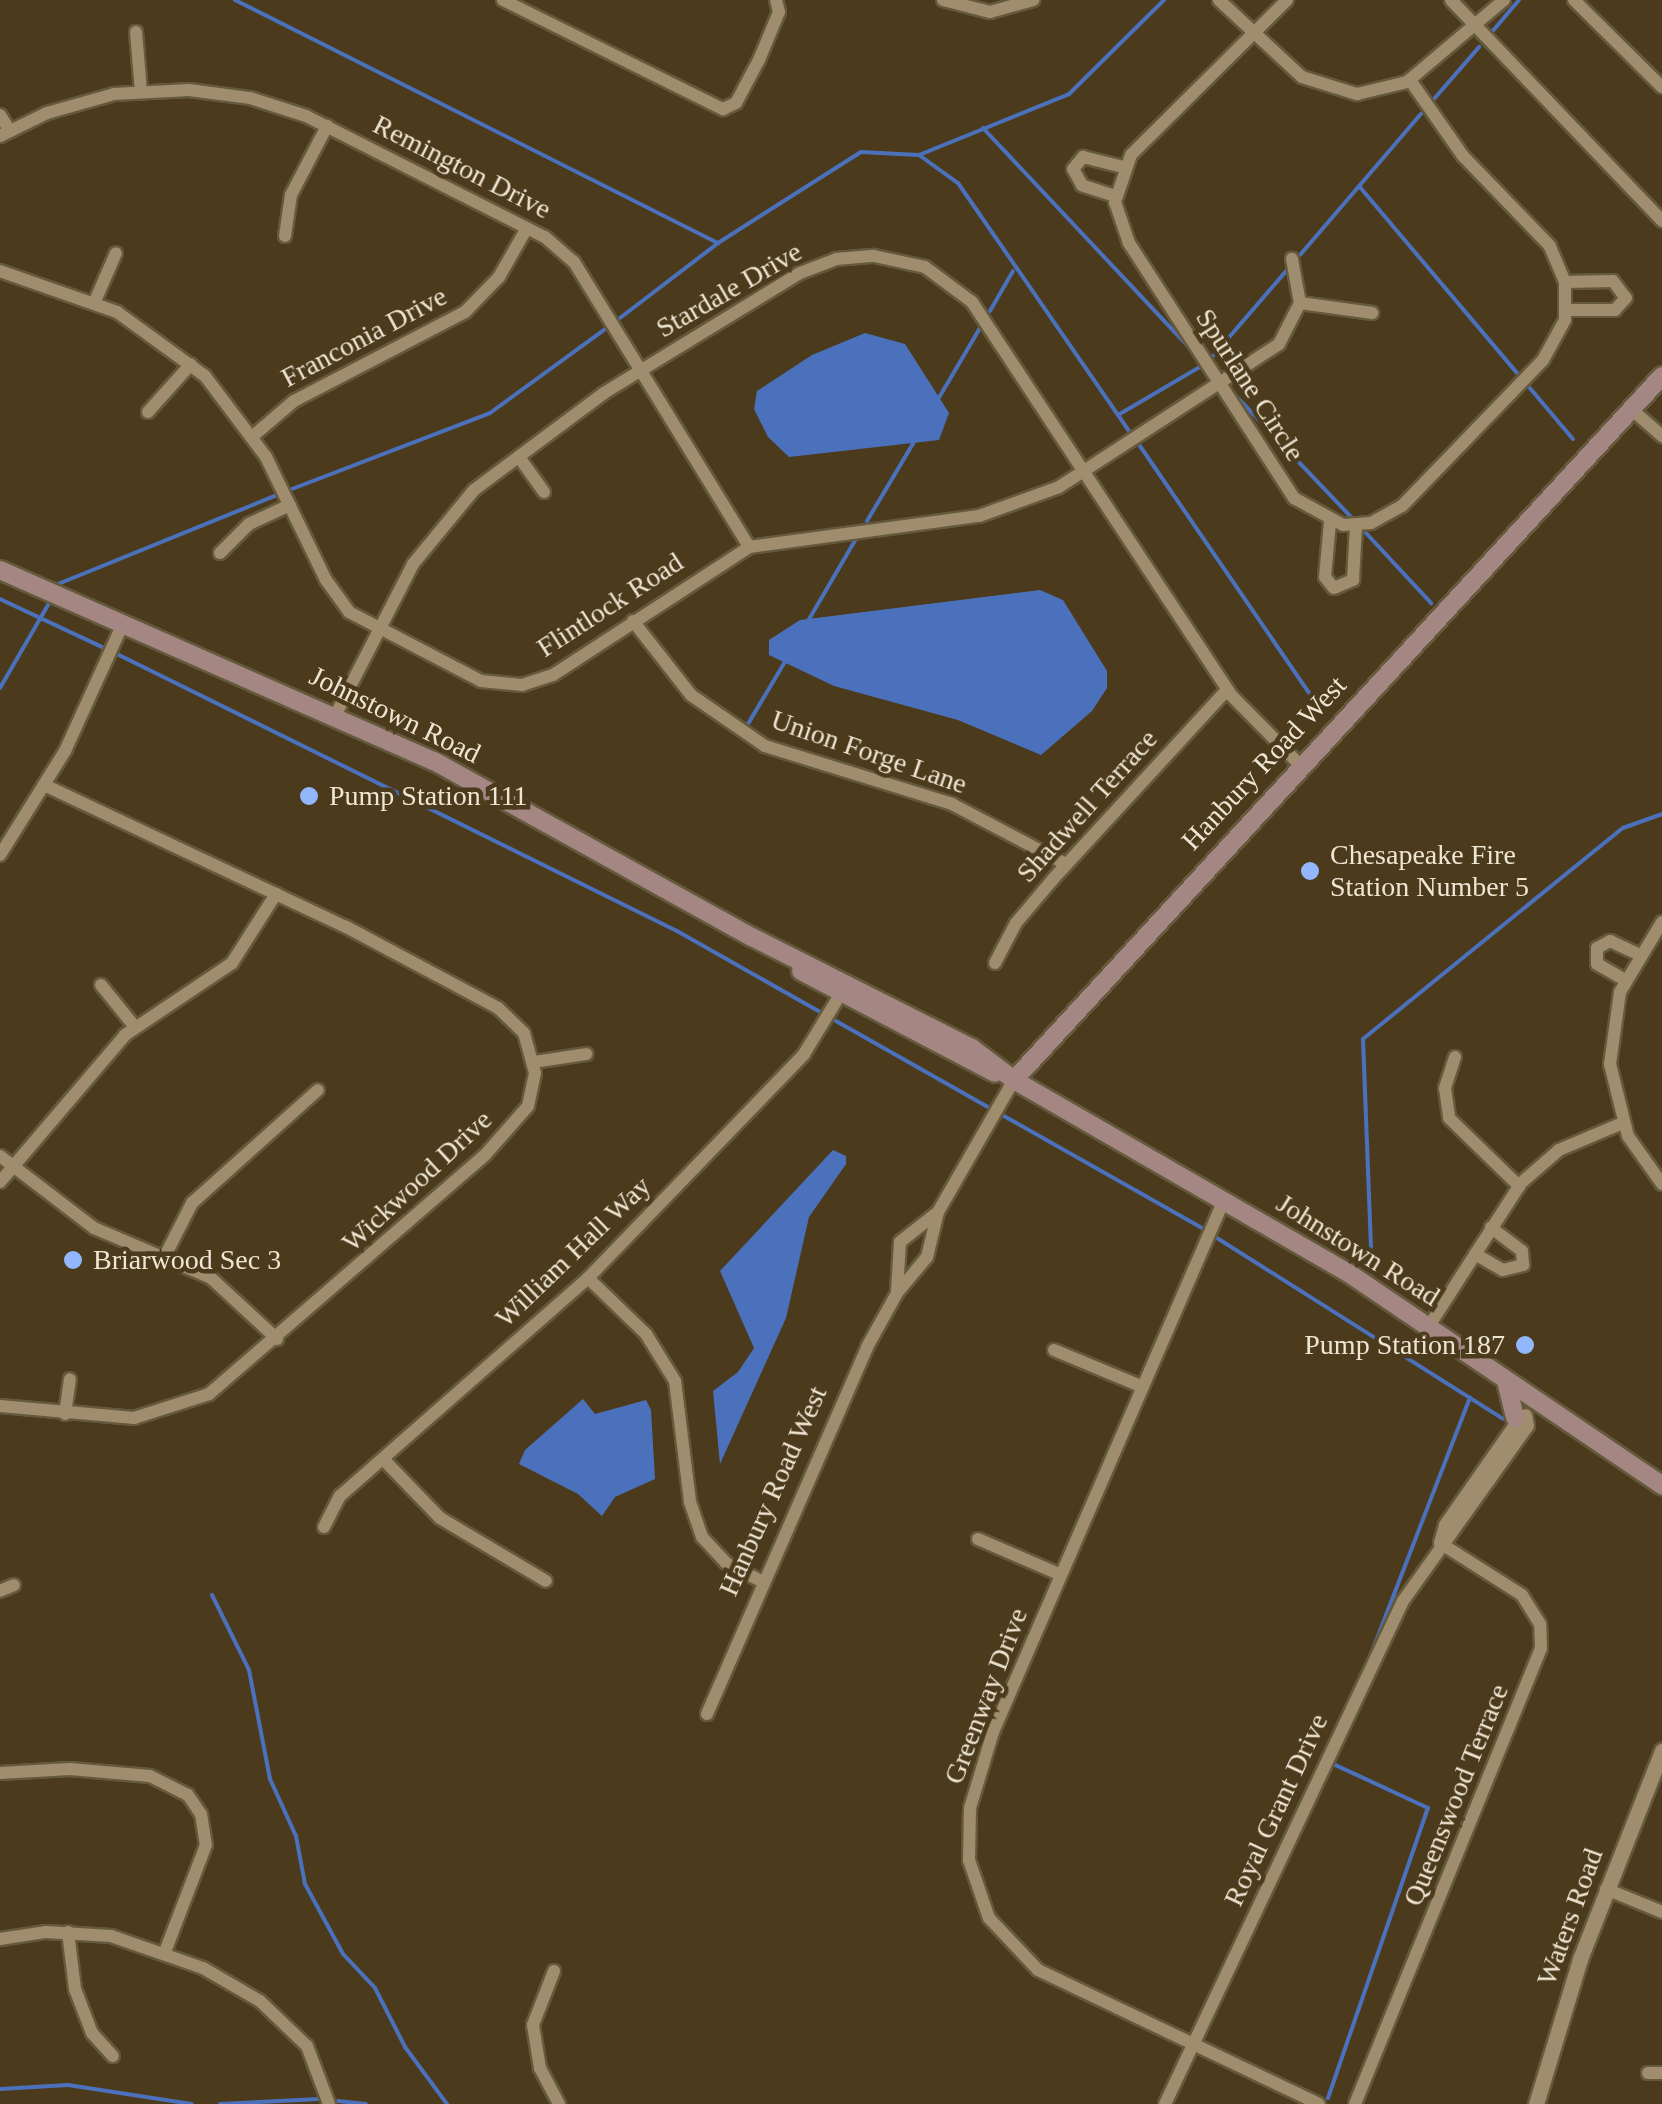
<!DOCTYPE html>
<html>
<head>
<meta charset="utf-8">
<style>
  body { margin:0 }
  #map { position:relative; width:1662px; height:2104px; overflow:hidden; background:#4b3b1c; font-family:"Times New Roman",serif }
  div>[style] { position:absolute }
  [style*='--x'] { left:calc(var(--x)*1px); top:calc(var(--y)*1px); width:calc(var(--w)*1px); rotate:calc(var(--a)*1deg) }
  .water>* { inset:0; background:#4c71bc }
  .stream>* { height:4px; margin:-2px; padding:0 2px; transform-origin:2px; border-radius:2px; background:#4c71bc }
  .roads { filter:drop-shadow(2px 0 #65593d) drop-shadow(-2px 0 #65593d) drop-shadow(0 2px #65593d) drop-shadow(0 -2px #65593d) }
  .minor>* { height:12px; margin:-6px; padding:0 6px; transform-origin:6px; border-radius:6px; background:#9f8d6d }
  .tertiary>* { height:15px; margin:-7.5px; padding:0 7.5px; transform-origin:7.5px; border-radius:7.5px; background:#9f8d6d }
  .secondary>* { height:18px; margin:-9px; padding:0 9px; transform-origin:9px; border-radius:9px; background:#a48683 }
  .dots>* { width:28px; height:28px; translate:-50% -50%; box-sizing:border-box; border:5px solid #4b3b1c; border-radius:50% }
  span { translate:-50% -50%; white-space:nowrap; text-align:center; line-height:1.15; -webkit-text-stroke:9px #4b3b1c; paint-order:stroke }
  .street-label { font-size:28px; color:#eee5d3 }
  .poi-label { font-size:28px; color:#eee5d3 }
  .left { translate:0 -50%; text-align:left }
  .right { translate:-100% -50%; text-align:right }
</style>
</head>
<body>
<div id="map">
  <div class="water">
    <div style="clip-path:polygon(865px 333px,905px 344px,949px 413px,939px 440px,789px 457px,768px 437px,754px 409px,757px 391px,812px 355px)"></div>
    <div style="clip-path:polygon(1040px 590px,1063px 600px,1107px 671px,1107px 688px,1092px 711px,1041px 755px,958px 720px,834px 686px,769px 655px,769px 640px,800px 620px)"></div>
    <div style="clip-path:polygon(833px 1150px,846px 1156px,846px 1164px,809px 1217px,786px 1318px,720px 1464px,713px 1391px,738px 1372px,754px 1348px,720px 1271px)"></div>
    <div style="clip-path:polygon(583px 1399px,595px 1414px,646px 1400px,651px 1410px,655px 1479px,615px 1497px,602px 1516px,578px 1494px,519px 1464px,525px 1450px)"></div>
  </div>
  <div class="stream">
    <div style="--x:235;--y:0;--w:541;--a:26.71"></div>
    <div style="--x:1491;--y:33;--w:43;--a:-49.7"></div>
    <div style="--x:1434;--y:99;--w:69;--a:-49.1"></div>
    <div style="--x:983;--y:128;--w:301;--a:46.8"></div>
    <div style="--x:919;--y:155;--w:48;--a:35.7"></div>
    <div style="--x:958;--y:183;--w:301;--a:55.4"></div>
    <div style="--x:1359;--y:186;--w:245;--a:49.8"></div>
    <div style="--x:1300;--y:255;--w:186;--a:-49.4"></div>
    <div style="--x:990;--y:311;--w:46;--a:-60.1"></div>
    <div style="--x:620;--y:318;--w:123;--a:-37.4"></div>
    <div style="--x:718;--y:243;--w:169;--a:-32.5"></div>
    <div style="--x:861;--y:152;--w:58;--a:3"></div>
    <div style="--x:919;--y:155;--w:162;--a:-22.1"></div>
    <div style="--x:1069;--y:94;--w:134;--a:-44.7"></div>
    <div style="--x:1213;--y:356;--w:113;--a:-49.3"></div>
    <div style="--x:1529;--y:387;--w:68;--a:49.8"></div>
    <div style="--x:1233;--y:393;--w:173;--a:46.4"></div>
    <div style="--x:937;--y:401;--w:85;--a:-59.5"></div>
    <div style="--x:1118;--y:415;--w:101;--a:-30.4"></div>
    <div style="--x:1140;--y:446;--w:310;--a:55.6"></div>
    <div style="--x:292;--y:489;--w:212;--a:-21"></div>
    <div style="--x:490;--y:413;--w:142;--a:-36.1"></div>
    <div style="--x:867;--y:521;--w:94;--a:-59.3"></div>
    <div style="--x:1366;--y:533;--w:96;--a:47.1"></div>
    <div style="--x:58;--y:584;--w:234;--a:-22.1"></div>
    <div style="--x:0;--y:599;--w:113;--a:25.2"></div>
    <div style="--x:808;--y:621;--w:95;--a:-59.7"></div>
    <div style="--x:119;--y:655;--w:623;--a:26.32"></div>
    <div style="--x:677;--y:931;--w:164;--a:29.5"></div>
    <div style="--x:0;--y:688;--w:98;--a:-60"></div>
    <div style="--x:745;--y:729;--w:80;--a:-59.3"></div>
    <div style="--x:836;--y:1021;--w:175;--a:29.5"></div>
    <div style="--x:1004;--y:1116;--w:227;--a:29.5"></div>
    <div style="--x:1217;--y:1238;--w:338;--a:32.3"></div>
    <div style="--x:1372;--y:1274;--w:235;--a:-92.2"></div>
    <div style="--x:1363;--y:1039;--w:335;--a:-39.1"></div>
    <div style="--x:1623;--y:828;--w:41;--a:-19.7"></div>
    <div style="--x:212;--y:1595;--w:84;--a:63.7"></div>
    <div style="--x:249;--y:1670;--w:111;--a:79.1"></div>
    <div style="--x:270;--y:1779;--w:63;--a:65.5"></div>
    <div style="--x:296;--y:1836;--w:49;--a:79.4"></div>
    <div style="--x:305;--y:1884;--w:80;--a:61.5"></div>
    <div style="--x:343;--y:1954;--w:47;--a:46.7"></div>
    <div style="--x:375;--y:1988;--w:66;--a:63"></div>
    <div style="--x:405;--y:2047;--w:71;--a:53.6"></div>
    <div style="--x:1371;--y:1654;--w:275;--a:-68.9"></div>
    <div style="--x:0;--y:2089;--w:68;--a:-3.4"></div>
    <div style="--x:68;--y:2085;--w:125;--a:8.7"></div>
    <div style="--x:1328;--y:2098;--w:307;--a:-71"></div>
    <div style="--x:1428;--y:1808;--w:109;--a:-155.1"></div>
    <div style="--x:338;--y:2101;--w:28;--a:6"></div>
    <div style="--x:220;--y:2104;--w:99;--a:-2.9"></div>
  </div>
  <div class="roads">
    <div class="minor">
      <div style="--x:503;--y:0;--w:246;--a:26.4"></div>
      <div style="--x:723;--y:109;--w:14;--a:-25"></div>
      <div style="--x:736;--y:103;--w:49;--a:-61.9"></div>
      <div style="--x:759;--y:60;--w:52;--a:-67.4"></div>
      <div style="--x:779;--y:12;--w:12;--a:-104"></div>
      <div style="--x:943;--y:0;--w:49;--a:14.3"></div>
      <div style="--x:990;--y:12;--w:45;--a:-15.6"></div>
      <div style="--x:1219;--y:0;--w:113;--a:42.9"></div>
      <div style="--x:1302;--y:77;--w:58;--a:17.2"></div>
      <div style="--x:1357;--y:94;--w:51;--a:-13.5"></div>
      <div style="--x:1407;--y:82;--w:127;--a:-40.2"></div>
      <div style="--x:1287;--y:0;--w:220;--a:135.2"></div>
      <div style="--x:1131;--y:155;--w:50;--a:108.8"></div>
      <div style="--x:1115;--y:202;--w:43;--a:71.1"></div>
      <div style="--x:1129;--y:243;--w:304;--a:57.1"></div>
      <div style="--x:1294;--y:498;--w:56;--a:28.9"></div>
      <div style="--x:1343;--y:525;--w:28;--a:-4"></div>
      <div style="--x:1371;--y:523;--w:35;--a:-29"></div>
      <div style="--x:1402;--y:506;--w:203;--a:-46"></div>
      <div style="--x:1543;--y:360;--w:46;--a:-61.2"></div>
      <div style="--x:1565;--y:320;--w:38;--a:-90"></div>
      <div style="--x:1565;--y:282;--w:39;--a:-113"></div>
      <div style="--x:1550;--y:246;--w:125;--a:-134"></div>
      <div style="--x:1463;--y:156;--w:93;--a:-124.9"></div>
      <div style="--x:1451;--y:0;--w:306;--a:46.3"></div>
      <div style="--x:1574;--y:0;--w:124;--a:44.7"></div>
      <div style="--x:136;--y:32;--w:59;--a:85.2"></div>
      <div style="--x:0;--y:115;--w:19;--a:58"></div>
      <div style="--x:0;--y:136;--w:52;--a:-26.1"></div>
      <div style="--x:47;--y:113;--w:70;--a:-15.8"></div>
      <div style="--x:114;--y:94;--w:75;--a:-3.1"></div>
      <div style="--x:189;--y:90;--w:62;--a:7.5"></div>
      <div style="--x:250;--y:98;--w:59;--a:17.8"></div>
      <div style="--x:306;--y:116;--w:268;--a:26.9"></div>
      <div style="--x:545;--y:237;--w:38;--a:41"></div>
      <div style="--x:574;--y:262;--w:334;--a:58.4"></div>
      <div style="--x:1115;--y:196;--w:35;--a:-162"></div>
      <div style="--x:1082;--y:185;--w:18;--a:-119"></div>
      <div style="--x:1073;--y:169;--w:16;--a:-50"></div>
      <div style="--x:1083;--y:157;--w:41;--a:14"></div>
      <div style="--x:285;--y:236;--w:41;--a:-81.7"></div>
      <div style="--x:291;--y:195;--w:78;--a:-62.4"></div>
      <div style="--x:0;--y:271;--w:124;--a:19.3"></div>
      <div style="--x:117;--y:312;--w:109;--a:36"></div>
      <div style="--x:205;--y:376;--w:101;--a:53"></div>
      <div style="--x:266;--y:457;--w:137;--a:64"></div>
      <div style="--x:326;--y:580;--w:39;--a:54"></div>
      <div style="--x:349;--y:612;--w:149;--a:27.6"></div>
      <div style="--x:481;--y:681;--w:41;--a:5.6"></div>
      <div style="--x:522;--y:685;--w:33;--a:-18"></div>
      <div style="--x:553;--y:675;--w:234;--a:-33.1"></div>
      <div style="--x:749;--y:547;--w:232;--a:-7.7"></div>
      <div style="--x:979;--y:516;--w:85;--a:-19.9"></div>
      <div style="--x:1059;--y:487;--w:262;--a:-33"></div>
      <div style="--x:1279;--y:344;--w:46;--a:-62.9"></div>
      <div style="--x:1300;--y:303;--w:45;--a:-100.3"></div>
      <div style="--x:1565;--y:282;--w:48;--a:-1.2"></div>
      <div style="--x:1613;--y:281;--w:21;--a:53"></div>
      <div style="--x:1626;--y:298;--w:16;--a:133"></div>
      <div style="--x:1615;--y:310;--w:49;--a:180"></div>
      <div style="--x:95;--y:301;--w:52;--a:-66.4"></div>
      <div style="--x:1300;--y:303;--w:73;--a:7.9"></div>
      <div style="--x:1630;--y:408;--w:43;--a:41.2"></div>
      <div style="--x:148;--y:412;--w:64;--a:-48.1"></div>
      <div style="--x:253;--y:436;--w:54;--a:-40.5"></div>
      <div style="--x:294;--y:401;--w:193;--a:-27.5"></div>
      <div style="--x:465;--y:312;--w:49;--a:-45.8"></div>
      <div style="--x:499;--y:277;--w:56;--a:-60.3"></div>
      <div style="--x:519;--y:457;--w:43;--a:54.5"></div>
      <div style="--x:1330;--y:522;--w:55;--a:95.2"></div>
      <div style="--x:1325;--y:577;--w:14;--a:51"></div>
      <div style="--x:1334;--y:588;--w:21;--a:-23"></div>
      <div style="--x:1353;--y:580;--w:54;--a:-86.8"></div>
      <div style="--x:220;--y:553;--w:41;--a:-45"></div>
      <div style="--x:249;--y:524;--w:45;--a:-24.9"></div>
      <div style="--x:633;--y:621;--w:94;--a:51.9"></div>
      <div style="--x:691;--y:695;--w:90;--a:34.6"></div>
      <div style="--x:765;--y:746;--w:196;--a:17.2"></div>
      <div style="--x:952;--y:804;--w:129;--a:27.8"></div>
      <div style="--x:336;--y:714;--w:169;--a:-62.8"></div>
      <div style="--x:413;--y:564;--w:96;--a:-50.5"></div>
      <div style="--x:474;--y:490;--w:162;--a:-36.7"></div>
      <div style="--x:604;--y:393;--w:230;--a:-31.5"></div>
      <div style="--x:800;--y:273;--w:39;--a:-21"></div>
      <div style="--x:836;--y:259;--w:38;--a:-5"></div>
      <div style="--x:874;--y:256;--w:52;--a:12.2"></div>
      <div style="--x:925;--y:267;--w:59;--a:36.7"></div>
      <div style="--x:972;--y:302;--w:469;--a:56.6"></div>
      <div style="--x:1230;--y:694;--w:100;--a:45.4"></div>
      <div style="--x:0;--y:855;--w:123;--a:-58"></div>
      <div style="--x:65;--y:751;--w:140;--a:-65.5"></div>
      <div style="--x:1662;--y:922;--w:82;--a:121"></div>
      <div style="--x:1620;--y:992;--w:73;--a:97.9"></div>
      <div style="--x:1610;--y:1064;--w:74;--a:76"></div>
      <div style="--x:1628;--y:1136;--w:59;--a:54.7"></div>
      <div style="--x:995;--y:963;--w:45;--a:-62.3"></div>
      <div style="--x:1016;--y:923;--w:59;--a:-49.8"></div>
      <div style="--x:1054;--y:878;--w:255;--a:-47.4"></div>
      <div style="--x:1625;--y:980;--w:32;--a:-150"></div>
      <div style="--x:1597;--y:964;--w:16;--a:-90"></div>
      <div style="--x:1597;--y:948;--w:15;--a:-28"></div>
      <div style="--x:1610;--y:941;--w:31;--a:25"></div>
      <div style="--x:101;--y:985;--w:54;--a:51"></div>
      <div style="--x:1455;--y:1057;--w:33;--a:108"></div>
      <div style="--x:1445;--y:1088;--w:30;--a:82"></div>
      <div style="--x:1449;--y:1118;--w:98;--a:44.2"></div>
      <div style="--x:534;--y:1062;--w:53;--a:-8.7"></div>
      <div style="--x:0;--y:1156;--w:118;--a:37.5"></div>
      <div style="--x:94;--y:1228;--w:127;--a:23.1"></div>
      <div style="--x:211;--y:1278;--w:90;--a:42.7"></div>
      <div style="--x:0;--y:1182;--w:193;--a:-49.6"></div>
      <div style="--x:125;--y:1035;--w:129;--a:-33.9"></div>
      <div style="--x:232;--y:963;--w:82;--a:-57.5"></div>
      <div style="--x:1224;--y:1200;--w:580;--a:113.47"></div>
      <div style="--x:993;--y:1732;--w:79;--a:106.8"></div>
      <div style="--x:970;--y:1808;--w:52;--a:91.1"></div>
      <div style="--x:969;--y:1860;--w:61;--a:71"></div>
      <div style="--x:989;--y:1918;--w:71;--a:46.7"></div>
      <div style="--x:1038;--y:1970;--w:311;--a:25.5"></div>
      <div style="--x:1475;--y:1254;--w:32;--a:30"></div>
      <div style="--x:1503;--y:1270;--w:21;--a:-14"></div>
      <div style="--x:1523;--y:1265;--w:14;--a:-94"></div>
      <div style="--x:1522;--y:1251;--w:39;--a:-143"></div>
      <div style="--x:164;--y:1258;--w:62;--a:-63"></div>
      <div style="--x:192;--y:1203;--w:169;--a:-41.9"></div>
      <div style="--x:588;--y:1278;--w:81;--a:44"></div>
      <div style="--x:646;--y:1334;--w:55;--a:58.3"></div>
      <div style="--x:675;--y:1381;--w:122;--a:82.9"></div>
      <div style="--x:690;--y:1502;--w:37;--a:71"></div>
      <div style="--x:702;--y:1537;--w:35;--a:47"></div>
      <div style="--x:726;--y:1563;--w:42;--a:27.2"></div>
      <div style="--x:897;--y:1291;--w:49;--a:-86.5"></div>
      <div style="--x:900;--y:1242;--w:48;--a:-38.3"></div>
      <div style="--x:1429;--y:1326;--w:170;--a:-57.2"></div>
      <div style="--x:1521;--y:1183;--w:50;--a:-41"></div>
      <div style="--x:1559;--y:1150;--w:69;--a:-22.9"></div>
      <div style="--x:1054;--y:1350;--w:96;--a:22.6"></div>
      <div style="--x:0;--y:1406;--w:135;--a:5.1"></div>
      <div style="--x:134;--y:1418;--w:79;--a:-17.7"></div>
      <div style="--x:209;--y:1394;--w:365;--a:-40.9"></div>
      <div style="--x:485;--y:1155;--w:65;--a:-48.7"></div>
      <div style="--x:528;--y:1106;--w:34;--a:-78"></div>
      <div style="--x:535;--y:1073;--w:41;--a:-105.4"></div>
      <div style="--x:524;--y:1033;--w:36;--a:-136"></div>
      <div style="--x:498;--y:1008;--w:172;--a:-151.9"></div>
      <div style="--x:346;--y:927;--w:334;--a:-154.8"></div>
      <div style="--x:65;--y:1414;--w:35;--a:-82"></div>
      <div style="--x:384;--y:1460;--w:81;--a:46"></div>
      <div style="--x:440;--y:1518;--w:123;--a:30.7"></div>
      <div style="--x:324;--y:1527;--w:35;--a:-63"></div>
      <div style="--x:340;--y:1496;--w:330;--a:-41.3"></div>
      <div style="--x:588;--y:1278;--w:311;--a:-46"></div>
      <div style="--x:804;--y:1054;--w:69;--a:-58.6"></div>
      <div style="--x:978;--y:1539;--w:90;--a:23.4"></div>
      <div style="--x:1440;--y:1543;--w:19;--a:-74"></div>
      <div style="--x:1445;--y:1525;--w:133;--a:-55.1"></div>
      <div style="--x:0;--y:1591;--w:15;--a:-23"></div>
      <div style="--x:707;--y:1714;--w:400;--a:-66.4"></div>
      <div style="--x:867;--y:1347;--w:62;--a:-60.9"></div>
      <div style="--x:897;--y:1293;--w:47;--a:-50.2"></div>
      <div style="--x:927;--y:1257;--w:46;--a:-76.3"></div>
      <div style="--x:938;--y:1212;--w:152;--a:-60.1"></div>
      <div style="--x:0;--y:1773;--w:70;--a:-3.3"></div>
      <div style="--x:70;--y:1769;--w:80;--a:5"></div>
      <div style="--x:150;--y:1776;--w:42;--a:26.6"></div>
      <div style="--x:188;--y:1795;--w:23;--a:56"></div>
      <div style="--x:201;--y:1814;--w:31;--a:81"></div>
      <div style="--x:206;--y:1845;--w:115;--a:111"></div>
      <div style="--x:1606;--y:1889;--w:61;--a:22.3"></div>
      <div style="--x:68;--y:1932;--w:57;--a:83"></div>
      <div style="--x:75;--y:1989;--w:47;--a:68.9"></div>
      <div style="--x:92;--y:2033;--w:31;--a:48"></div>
      <div style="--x:0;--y:1939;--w:47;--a:-8.7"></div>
      <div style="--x:46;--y:1932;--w:65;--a:3.5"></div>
      <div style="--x:111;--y:1936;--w:97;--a:19.2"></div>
      <div style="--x:203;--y:1968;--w:66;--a:30.1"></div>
      <div style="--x:260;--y:2001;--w:65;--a:43.8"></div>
      <div style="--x:307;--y:2046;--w:62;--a:69.2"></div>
      <div style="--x:554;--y:1971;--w:58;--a:111.3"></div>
      <div style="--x:533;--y:2025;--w:44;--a:80.8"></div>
      <div style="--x:540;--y:2068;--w:41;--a:62.2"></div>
      <div style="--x:1648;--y:2073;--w:14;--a:0"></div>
      <div style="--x:1165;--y:2104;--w:556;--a:-64.68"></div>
      <div style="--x:1403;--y:1601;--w:215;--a:-54.5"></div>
      <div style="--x:1528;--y:1426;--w:11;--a:-100"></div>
      <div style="--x:1355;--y:2104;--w:492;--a:-67.8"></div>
      <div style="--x:1541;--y:1648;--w:24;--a:-92"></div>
      <div style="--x:1540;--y:1624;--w:34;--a:-122"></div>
      <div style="--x:1522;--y:1595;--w:97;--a:-147.6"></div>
    </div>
    <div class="tertiary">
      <div style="--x:1536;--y:2104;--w:152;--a:-73.1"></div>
      <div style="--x:1580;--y:1959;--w:224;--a:-68.5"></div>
    </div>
    <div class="secondary">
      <div style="--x:0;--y:570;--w:474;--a:23.8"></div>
      <div style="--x:434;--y:761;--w:363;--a:29"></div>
      <div style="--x:752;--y:937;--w:246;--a:26.8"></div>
      <div style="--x:972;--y:1048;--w:53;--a:37.3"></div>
      <div style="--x:1014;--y:1080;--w:388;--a:30"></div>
      <div style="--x:1350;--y:1274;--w:377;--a:34.1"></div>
      <div style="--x:801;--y:971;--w:219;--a:27.7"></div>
      <div style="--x:1014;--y:1080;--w:957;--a:-47.37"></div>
      <div style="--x:1506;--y:1381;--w:38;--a:76"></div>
    </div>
  </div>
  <div class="dots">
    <div style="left:309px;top:796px;background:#93b7fd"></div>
    <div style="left:1310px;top:871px;background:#93b7fd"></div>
    <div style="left:73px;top:1260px;background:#93b7fd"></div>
    <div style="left:1525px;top:1345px;background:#93b7fd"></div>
  </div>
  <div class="street-label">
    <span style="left:462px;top:167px;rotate:27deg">Remington Drive</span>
    <span style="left:729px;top:290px;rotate:-30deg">Stardale Drive</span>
    <span style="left:364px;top:337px;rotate:-28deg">Franconia Drive</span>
    <span style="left:1250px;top:385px;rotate:57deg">Spurlane Circle</span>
    <span style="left:610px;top:605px;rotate:-33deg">Flintlock Road</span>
    <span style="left:395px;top:715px;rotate:26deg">Johnstown Road</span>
    <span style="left:869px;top:752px;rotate:19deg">Union Forge Lane</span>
    <span style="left:1264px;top:763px;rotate:-47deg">Hanbury Road West</span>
    <span style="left:1087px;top:806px;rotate:-48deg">Shadwell Terrace</span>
    <span style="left:417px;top:1181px;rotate:-43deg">Wickwood Drive</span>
    <span style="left:1358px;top:1250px;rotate:32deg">Johnstown Road</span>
    <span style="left:573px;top:1252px;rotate:-44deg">William Hall Way</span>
    <span style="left:773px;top:1491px;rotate:-66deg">Hanbury Road West</span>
    <span style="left:986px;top:1696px;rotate:-69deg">Greenway Drive</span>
    <span style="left:1456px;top:1795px;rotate:-68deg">Queenswood Terrace</span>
    <span style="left:1276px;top:1810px;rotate:-65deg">Royal Grant Drive</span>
    <span style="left:1570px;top:1917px;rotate:-70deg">Waters Road</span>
  </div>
  <div class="poi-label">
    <span class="left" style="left:329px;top:796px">Pump Station 111</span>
    <span class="left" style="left:1330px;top:871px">Chesapeake Fire<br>Station Number 5</span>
    <span class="left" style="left:93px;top:1260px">Briarwood Sec 3</span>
    <span class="right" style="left:1505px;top:1345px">Pump Station 187</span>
  </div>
</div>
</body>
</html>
